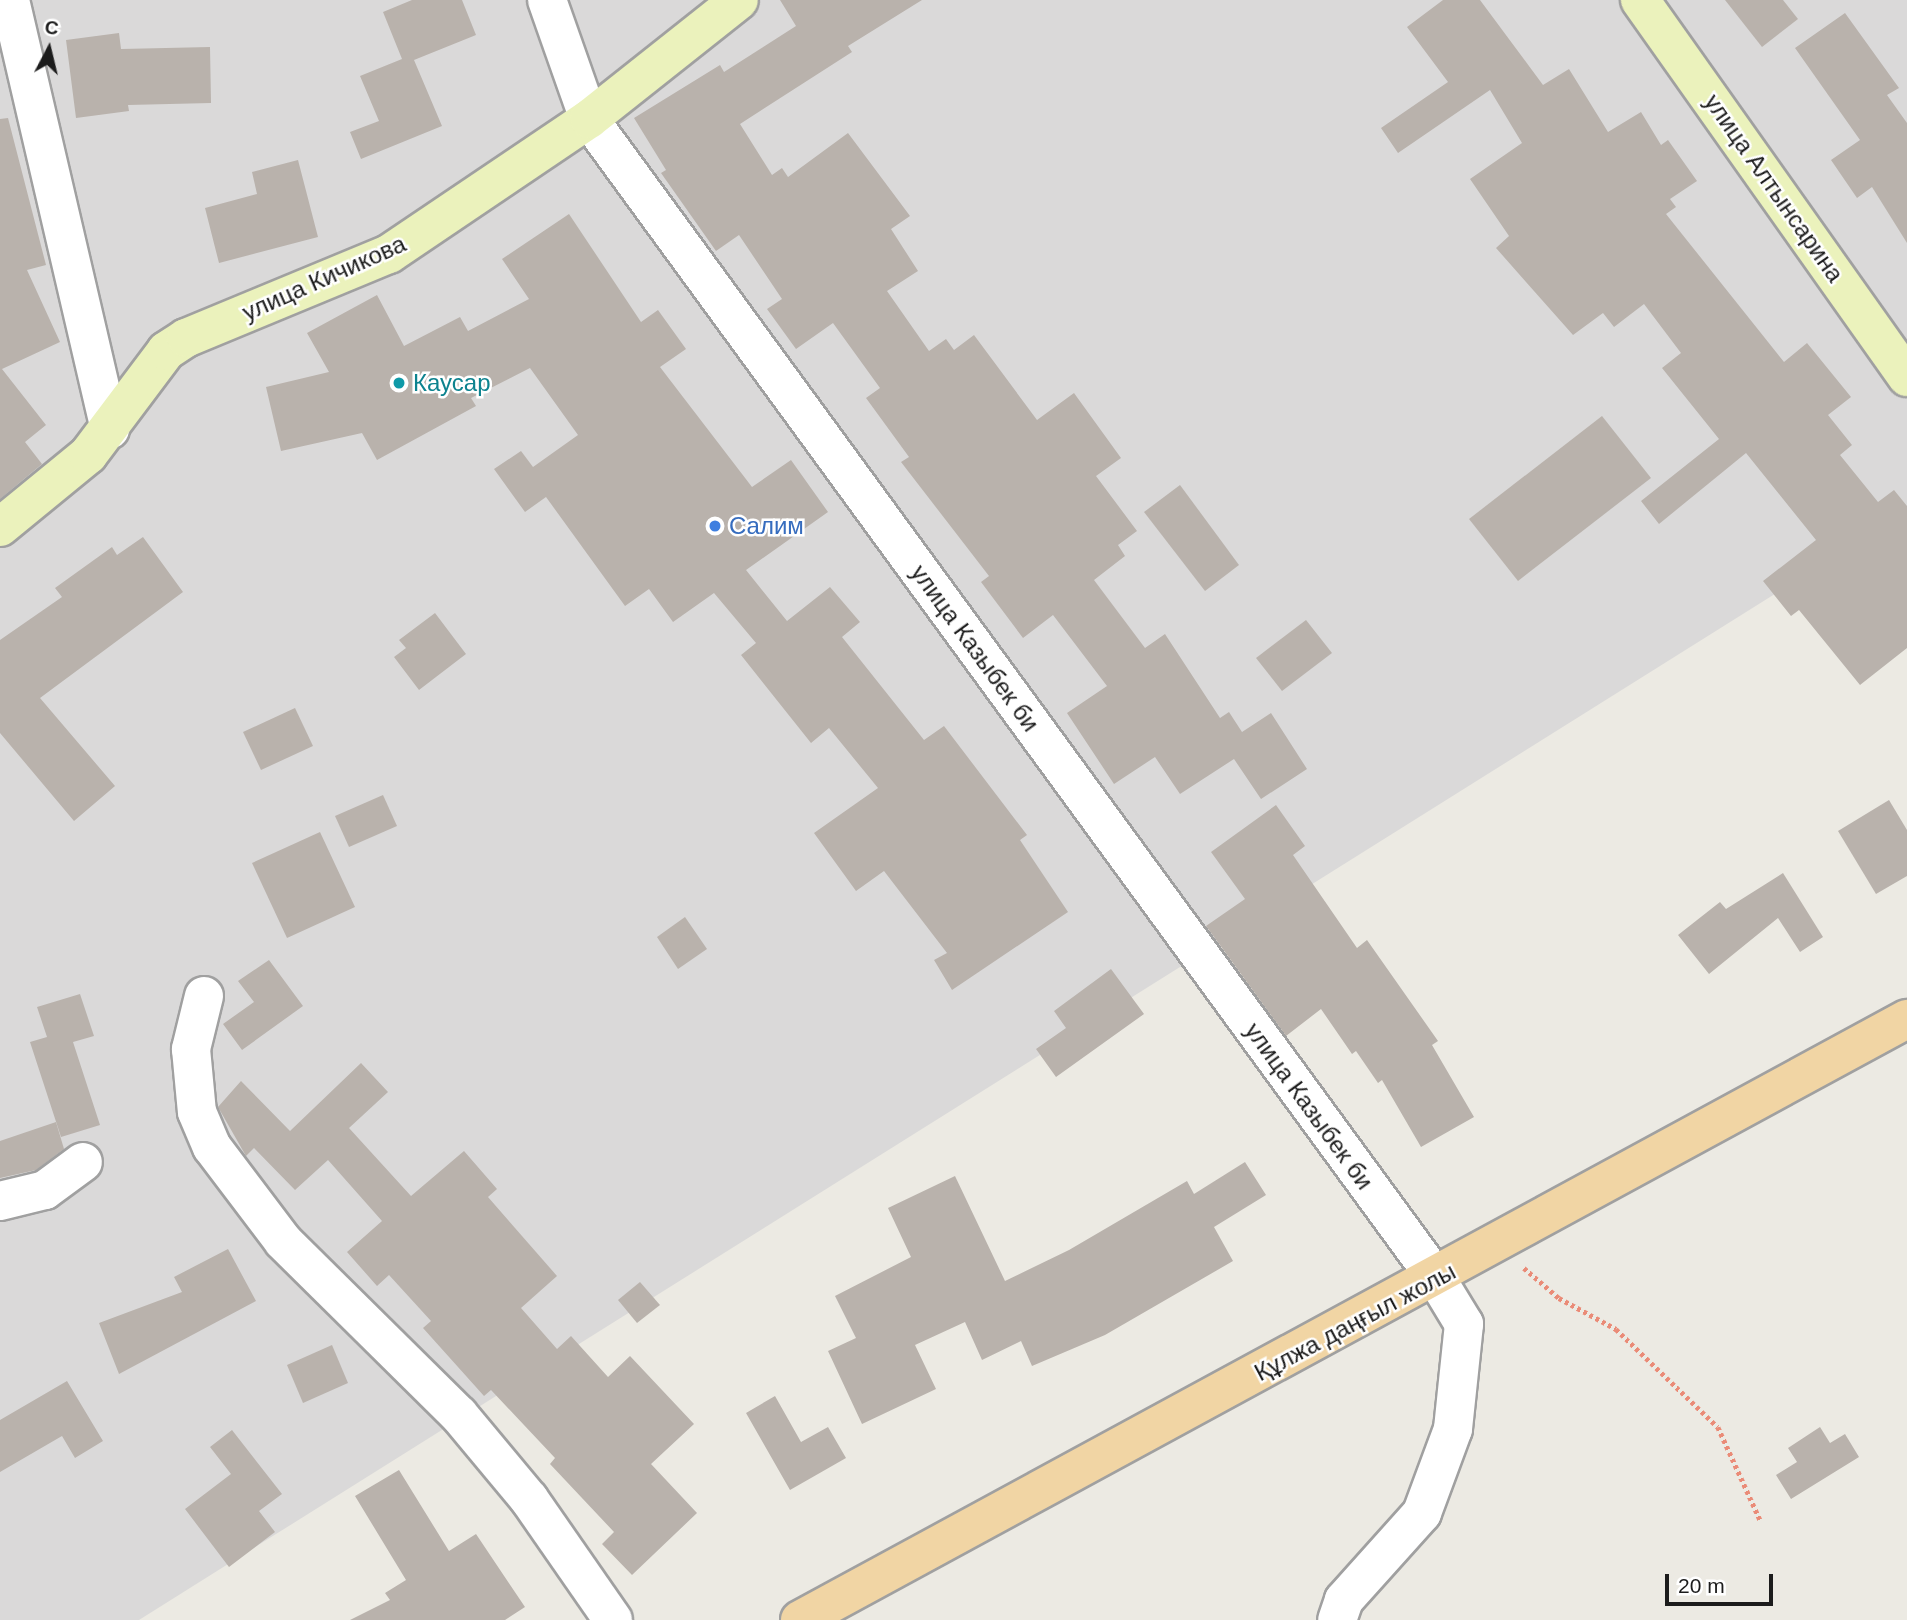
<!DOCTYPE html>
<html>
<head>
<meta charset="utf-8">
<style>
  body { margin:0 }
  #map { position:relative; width:1907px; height:1620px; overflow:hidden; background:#eceae3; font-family:Arial,sans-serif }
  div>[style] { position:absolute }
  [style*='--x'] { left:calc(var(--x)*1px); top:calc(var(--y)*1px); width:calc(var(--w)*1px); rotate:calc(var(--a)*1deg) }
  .residential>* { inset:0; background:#dad9d9 }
  .building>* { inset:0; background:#b9b2ac }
  .path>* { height:4.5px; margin-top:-2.25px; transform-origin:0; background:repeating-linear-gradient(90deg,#ea8b77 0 3.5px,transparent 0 7px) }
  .roads { filter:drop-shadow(2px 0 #a0a0a0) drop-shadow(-2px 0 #a0a0a0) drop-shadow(0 2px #a0a0a0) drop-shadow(0 -2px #a0a0a0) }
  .street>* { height:38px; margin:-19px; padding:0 19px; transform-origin:19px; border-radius:19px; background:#fff }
  .secondary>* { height:38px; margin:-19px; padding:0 19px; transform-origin:19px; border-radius:19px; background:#ebf2bc }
  .primary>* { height:38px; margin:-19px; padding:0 19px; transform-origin:19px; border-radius:19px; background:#f1d5a4 }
  .dots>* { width:19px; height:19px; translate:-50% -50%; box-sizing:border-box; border:4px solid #fff; border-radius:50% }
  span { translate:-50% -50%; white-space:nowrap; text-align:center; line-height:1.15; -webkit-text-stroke:5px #fff; paint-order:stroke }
  .street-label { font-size:24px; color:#1c1c1c }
  .culture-label { font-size:24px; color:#0d838f }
  .left { translate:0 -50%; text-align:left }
  .shop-label { font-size:24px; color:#366cbe }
  .north { position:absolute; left:14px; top:14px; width:70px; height:70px; -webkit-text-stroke:5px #fff; paint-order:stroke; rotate:7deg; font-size:19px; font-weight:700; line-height:28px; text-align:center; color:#1c1c1c }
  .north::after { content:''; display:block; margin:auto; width:24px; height:32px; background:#1c1c1c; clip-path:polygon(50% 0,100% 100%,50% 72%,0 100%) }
  .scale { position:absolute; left:1665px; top:1574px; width:108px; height:32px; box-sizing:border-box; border:4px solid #1c1c1c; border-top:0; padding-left:9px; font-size:21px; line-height:24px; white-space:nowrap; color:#1c1c1c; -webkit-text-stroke:5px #fff; paint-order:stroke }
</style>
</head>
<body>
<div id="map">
  <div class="residential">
    <div style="clip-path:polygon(0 0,1907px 0,1907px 511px,139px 1620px,0 1620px)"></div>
  </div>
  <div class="building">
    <div style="clip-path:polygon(412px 0,462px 0,476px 35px,414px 60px,442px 126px,361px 159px,350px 132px,379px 121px,360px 76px,402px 59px,383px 12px)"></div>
    <div style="clip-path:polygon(780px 0,922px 0,848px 46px,852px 52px,740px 124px,772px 175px,782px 168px,788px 177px,848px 133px,910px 216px,891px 229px,918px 271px,887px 291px,929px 351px,946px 339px,954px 350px,974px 335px,1037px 420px,1074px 393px,1121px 458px,1096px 476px,1137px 531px,1118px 545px,1125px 556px,1094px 580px,1145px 648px,1165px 634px,1220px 718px,1229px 712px,1242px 732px,1271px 713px,1307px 769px,1261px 799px,1234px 759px,1180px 794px,1155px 757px,1114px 784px,1067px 713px,1107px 686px,1053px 615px,1023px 638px,981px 582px,989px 576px,901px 462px,909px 457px,866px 398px,880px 388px,833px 323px,796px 349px,767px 309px,782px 299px,739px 235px,716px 251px,661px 173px,666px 170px,634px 118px,720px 65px,724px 72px,796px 26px)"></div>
    <div style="clip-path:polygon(1443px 0,1480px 0,1543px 85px,1569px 69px,1608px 132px,1641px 112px,1661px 145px,1668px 140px,1697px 181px,1670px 199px,1676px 207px,1666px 214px,1784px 362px,1807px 343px,1851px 397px,1828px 415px,1852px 445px,1840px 455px,1878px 502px,1894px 490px,1907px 506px,1907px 648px,1860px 685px,1799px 610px,1791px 616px,1763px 581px,1816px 540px,1746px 453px,1659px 524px,1641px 501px,1719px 439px,1662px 368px,1681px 353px,1644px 304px,1614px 327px,1603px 313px,1573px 335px,1496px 248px,1509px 236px,1470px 179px,1522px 143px,1490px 90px,1398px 153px,1381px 128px,1448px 82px,1407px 27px)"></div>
    <div style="clip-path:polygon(1725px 0,1783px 0,1798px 19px,1762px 47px)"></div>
    <div style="clip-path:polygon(1845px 13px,1899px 88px,1887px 95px,1907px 123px,1907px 243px,1872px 187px,1857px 198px,1831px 160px,1860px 140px,1795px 48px)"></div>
    <div style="clip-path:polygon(119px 33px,121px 49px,210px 47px,211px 103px,128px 105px,129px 111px,76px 118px,66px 40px)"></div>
    <div style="clip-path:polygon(8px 118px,46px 265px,27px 270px,60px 342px,2px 369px,46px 425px,25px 442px,42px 464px,0 499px,0 119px)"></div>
    <div style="clip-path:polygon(298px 160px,318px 237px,219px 263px,205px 208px,257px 194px,252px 172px)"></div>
    <div style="clip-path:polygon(569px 214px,641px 322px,658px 310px,686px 349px,660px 367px,752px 487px,791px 460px,828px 512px,746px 570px,787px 621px,830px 587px,860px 622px,842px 637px,924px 740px,944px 726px,1027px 835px,1020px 840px,1068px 912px,952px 990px,934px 960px,947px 953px,884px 871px,856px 891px,814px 833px,878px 788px,829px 728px,811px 743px,741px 655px,756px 643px,714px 593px,673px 622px,649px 589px,625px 606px,546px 497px,525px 512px,494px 469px,521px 451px,533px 467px,578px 435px,530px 368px,471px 398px,476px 406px,377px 460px,362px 433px,281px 451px,266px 387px,329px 372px,307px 333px,377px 295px,404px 346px,460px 317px,468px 331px,529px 299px,502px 259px)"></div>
    <div style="clip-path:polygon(1602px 416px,1651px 478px,1518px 581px,1469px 519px)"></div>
    <div style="clip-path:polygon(1180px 485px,1239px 565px,1205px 591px,1144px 512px)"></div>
    <div style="clip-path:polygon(143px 537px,183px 592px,40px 698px,115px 786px,74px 821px,0 733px,0 640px,62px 597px,55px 588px,112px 547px,117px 555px)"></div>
    <div style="clip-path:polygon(435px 613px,466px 654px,419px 690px,394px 657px,406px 648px,399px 640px)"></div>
    <div style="clip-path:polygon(1306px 620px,1332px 653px,1282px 691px,1256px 658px)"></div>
    <div style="clip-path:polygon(295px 708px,313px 746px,261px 770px,243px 732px)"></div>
    <div style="clip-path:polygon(383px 795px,397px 826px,349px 847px,335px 816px)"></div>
    <div style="clip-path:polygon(1889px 800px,1907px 830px,1907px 876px,1876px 894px,1838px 831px)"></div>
    <div style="clip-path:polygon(1276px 805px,1305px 846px,1293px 855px,1357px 948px,1367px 940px,1438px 1041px,1432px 1045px,1474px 1117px,1421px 1147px,1382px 1080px,1378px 1083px,1356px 1051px,1352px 1054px,1321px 1009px,1286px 1036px,1206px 926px,1245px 899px,1211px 852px)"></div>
    <div style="clip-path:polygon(320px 832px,355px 907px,287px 938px,252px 863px)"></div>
    <div style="clip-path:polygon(1783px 873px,1823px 937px,1800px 952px,1778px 918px,1709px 974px,1678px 935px,1720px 902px,1726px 909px)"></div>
    <div style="clip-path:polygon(685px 917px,707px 949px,678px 969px,657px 937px)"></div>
    <div style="clip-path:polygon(269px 960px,303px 1006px,242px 1050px,223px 1024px,254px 1002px,238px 981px)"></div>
    <div style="clip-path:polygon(1111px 969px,1144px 1014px,1056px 1077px,1036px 1049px,1066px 1028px,1054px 1011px)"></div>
    <div style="clip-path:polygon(80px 994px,94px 1036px,73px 1042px,100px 1125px,61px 1137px,30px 1042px,47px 1037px,37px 1007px)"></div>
    <div style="clip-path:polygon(361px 1063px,388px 1092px,349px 1128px,411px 1196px,464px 1151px,497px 1189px,488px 1197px,557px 1276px,521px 1308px,557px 1349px,571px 1336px,608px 1377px,630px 1356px,694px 1424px,651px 1464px,697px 1513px,632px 1575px,602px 1544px,614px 1532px,550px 1464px,555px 1458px,491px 1390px,484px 1396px,423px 1328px,431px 1321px,389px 1275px,377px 1286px,347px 1252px,382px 1221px,328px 1160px,295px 1190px,254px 1148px,246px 1156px,218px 1107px,241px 1081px,290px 1131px)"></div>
    <div style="clip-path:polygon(56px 1122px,64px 1149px,36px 1170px,0 1178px,0 1141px)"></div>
    <div style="clip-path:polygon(1245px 1162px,1266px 1195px,1214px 1227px,1233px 1261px,1105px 1335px,1032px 1366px,1021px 1341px,982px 1360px,965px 1322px,915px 1345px,936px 1389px,862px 1424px,828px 1351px,856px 1338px,835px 1296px,911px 1257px,888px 1208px,955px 1176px,1005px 1281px,1069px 1250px,1187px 1181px,1194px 1194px)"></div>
    <div style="clip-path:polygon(228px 1249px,256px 1301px,119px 1374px,99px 1323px,182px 1292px,174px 1277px)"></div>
    <div style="clip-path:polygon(640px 1282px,660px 1305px,637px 1323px,618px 1300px)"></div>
    <div style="clip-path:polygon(332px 1345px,348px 1383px,303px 1403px,287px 1365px)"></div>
    <div style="clip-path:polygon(67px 1381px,103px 1441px,75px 1458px,62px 1436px,0 1472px,0 1420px)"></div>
    <div style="clip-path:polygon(775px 1396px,801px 1442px,828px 1427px,846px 1458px,790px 1490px,746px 1413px)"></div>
    <div style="clip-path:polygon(1820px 1427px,1830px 1443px,1845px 1434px,1859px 1457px,1791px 1499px,1776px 1475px,1797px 1462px,1788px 1448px)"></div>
    <div style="clip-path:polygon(232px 1430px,282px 1494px,259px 1511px,275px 1532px,229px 1567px,185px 1509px,231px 1474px,210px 1447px)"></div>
    <div style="clip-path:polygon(399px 1470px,449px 1551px,476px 1534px,525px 1607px,505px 1620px,350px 1620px,390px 1600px,385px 1593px,406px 1580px,355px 1496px)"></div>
  </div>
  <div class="path">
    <div style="--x:1524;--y:1268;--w:46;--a:40.6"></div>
    <div style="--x:1559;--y:1298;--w:65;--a:28.5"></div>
    <div style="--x:1616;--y:1329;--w:141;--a:43.9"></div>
    <div style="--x:1718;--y:1427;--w:104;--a:65.6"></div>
  </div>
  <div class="roads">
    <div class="street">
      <div style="--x:10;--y:0;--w:441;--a:76.9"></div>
      <div style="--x:547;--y:0;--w:126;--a:70.6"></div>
      <div style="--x:589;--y:119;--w:1436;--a:53.84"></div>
      <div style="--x:1436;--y:1278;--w:54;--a:58.7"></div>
      <div style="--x:1464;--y:1324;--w:106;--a:96"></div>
      <div style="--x:1453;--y:1429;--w:90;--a:110.3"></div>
      <div style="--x:1422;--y:1513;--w:117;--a:131.9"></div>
      <div style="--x:1344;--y:1600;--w:21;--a:109"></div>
      <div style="--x:204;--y:996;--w:55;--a:103.8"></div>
      <div style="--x:191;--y:1049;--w:63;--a:84.6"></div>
      <div style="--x:197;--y:1112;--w:38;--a:67"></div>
      <div style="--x:212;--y:1147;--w:118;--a:52.9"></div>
      <div style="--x:283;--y:1241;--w:247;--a:44.7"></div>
      <div style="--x:459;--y:1415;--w:109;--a:50.2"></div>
      <div style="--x:529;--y:1499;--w:147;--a:55.2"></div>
      <div style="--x:0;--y:1201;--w:46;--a:-13.7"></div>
      <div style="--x:45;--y:1190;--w:47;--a:-36.4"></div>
    </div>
    <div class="secondary">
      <div style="--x:1640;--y:0;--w:462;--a:54.7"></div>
      <div style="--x:0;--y:527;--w:114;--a:-39.3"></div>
      <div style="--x:88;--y:455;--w:130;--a:-53.1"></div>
      <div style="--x:166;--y:351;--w:24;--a:-33"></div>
      <div style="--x:186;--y:338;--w:220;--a:-22.5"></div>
      <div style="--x:389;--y:254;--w:241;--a:-34"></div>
      <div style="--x:589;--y:119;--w:191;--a:-38.4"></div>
    </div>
    <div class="primary">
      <div style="--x:800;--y:1620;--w:1260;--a:-28.5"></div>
    </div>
  </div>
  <div class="dots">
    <div style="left:399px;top:383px;background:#0f9aa8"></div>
    <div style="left:715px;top:526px;background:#3f7fe0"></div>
  </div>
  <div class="street-label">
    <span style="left:1774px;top:188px;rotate:55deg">улица Алтынсарина</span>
    <span style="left:324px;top:278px;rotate:-24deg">улица Кичикова</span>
    <span style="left:975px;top:648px;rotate:54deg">улица Казыбек би</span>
    <span style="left:1309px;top:1106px;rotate:54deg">улица Казыбек би</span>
    <span style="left:1355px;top:1322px;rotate:-28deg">Құлжа даңғыл жолы</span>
  </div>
  <div class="culture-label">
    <span class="left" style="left:413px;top:383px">Каусар</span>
  </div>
  <div class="shop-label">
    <span class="left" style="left:729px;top:526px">Салим</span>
  </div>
  <div class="north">С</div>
  <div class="scale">20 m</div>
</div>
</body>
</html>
